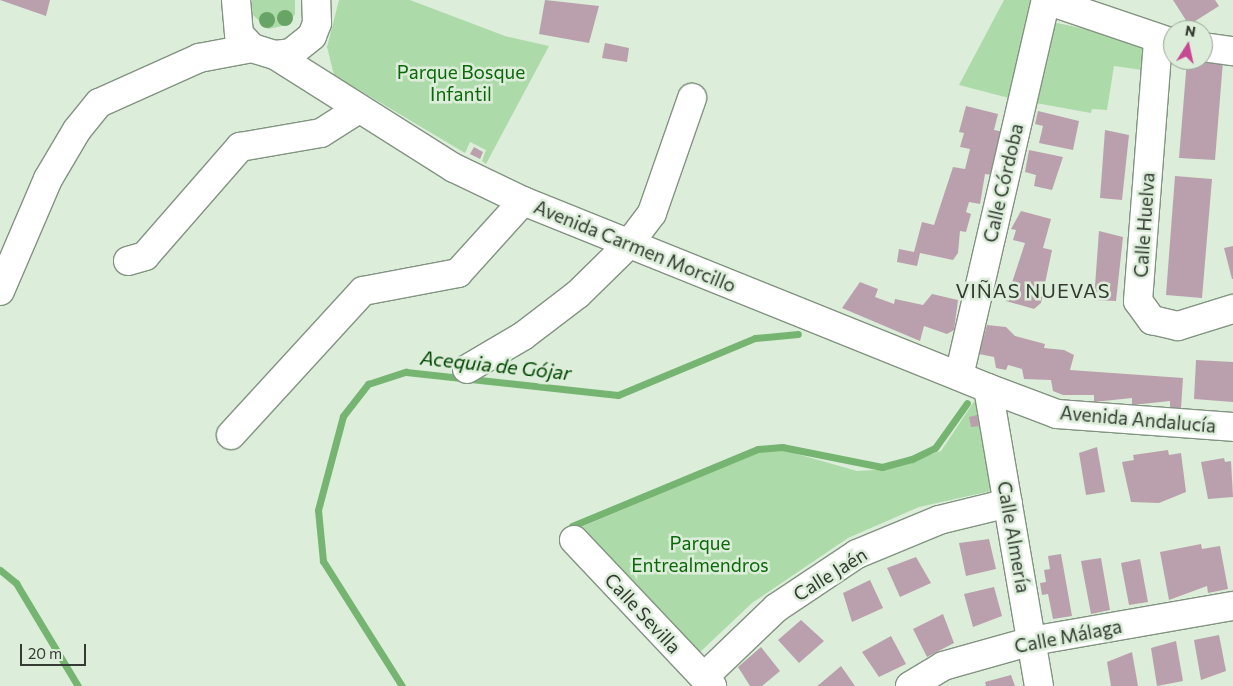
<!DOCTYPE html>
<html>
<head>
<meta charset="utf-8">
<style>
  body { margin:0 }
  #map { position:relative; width:1233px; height:686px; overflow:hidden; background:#dceeda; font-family:Commissioner,sans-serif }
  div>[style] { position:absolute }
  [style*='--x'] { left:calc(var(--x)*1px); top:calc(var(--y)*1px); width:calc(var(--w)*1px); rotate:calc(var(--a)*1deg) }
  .green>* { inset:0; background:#acdaa8 }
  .stream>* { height:7px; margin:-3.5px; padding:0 3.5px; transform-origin:3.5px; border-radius:3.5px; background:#76b571 }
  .building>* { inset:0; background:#baa0ac }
  .roads { filter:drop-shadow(1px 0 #829481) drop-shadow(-1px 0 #829481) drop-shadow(0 1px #829481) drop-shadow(0 -1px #829481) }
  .minor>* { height:28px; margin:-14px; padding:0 14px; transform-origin:14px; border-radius:14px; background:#fff }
  .trees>* { width:16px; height:16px; margin:-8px; border-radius:50%; background:#69a467 }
  span { translate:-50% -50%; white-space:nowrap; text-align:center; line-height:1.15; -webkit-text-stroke:5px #dceeda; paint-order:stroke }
  .park-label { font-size:19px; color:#0b6709 }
  .street-label { font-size:19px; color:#343b33 }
  .neighbourhood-label { font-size:20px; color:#343b33; letter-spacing:1px }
  .water-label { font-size:20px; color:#004500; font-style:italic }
  .north { position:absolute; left:1163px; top:20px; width:50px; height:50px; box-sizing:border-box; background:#dceeda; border:1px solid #99a697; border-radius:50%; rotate:10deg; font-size:14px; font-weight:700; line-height:20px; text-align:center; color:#343b33 }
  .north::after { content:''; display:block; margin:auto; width:18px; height:22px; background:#c84893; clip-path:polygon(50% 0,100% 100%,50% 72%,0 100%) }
  .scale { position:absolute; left:20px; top:644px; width:66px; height:22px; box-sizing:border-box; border:2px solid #343b33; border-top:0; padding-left:6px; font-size:15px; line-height:18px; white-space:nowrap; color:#343b33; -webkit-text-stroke:4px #dceeda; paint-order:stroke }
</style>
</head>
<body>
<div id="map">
  <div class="green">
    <div style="clip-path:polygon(252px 0,295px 0,295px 14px,287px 25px,268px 29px,252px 14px)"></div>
    <div style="clip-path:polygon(339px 0,410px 0,505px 36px,549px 46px,486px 164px,482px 161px,486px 150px,470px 142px,465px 153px,334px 75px,327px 47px)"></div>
    <div style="clip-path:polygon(1004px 0,1032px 0,1009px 98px,959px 85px)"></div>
    <div style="clip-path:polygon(1053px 22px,1144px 42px,1142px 70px,1114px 66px,1107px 110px,1092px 109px,1091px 113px,1036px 103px)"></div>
    <div style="clip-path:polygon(975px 400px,991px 491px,919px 507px,848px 538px,752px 603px,699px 653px,579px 528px,762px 451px,783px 450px,857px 471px,890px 469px,941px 451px)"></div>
  </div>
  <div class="stream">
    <div style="--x:572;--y:526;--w:201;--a:-22.5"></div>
    <div style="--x:758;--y:449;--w:24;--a:-5"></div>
    <div style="--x:782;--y:447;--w:102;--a:11.3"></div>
    <div style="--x:882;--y:467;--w:31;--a:-15"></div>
    <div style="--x:912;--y:459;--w:25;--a:-26"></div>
    <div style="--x:935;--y:448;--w:55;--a:-54.6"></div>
    <div style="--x:0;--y:570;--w:21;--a:39"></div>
    <div style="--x:16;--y:583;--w:120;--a:59"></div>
    <div style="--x:402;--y:686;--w:148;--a:-122.3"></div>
    <div style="--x:323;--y:561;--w:51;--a:-95.6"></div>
    <div style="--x:318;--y:510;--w:97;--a:-75.1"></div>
    <div style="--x:343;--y:416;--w:41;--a:-52"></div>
    <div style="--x:368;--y:384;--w:40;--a:-18"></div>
    <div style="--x:406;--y:372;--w:213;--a:6.2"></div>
    <div style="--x:618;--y:395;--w:148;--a:-22.6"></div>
    <div style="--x:755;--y:338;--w:43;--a:-5.3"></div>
  </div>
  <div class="building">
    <div style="clip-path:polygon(0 0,50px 0,46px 16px)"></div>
    <div style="clip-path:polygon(545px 0,599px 6px,589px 43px,539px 34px)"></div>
    <div style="clip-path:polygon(1173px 0,1215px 0,1219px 6px,1189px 25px)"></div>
    <div style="clip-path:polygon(605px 43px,629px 48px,627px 62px,602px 58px)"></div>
    <div style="clip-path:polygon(1187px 60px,1223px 61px,1215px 160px,1179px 158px)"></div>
    <div style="clip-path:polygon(966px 106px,998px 114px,994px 130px,1004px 132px,992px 175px,985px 174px,980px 204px,969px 202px,966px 212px,971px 214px,966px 232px,960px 231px,958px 253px,953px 260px,920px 253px,917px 266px,897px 262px,899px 249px,914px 252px,922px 222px,934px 225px,953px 167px,965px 169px,970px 149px,960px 147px,964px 133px,959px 132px)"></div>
    <div style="clip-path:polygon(1038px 111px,1079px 121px,1073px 150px,1039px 143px,1043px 126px,1035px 124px)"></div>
    <div style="clip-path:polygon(1105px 130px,1129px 135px,1122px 200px,1100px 198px)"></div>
    <div style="clip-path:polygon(474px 147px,483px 152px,480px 159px,470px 154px)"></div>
    <div style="clip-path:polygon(1029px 150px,1063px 157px,1052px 190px,1034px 186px,1036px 175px,1025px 172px)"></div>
    <div style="clip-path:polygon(1175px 176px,1212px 179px,1202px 298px,1166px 295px)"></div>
    <div style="clip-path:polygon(1021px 211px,1051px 219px,1043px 248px,1052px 250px,1041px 303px,1034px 309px,1006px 301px,1025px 243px,1013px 240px,1016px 230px,1011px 229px)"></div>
    <div style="clip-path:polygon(1099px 231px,1123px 237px,1116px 301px,1094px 300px)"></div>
    <div style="clip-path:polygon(1233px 246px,1233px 279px,1232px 279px,1224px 248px)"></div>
    <div style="clip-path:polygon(860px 282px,878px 289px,875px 297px,894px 304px,895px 299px,923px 305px,932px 294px,958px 300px,954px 330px,947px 334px,924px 326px,920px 341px,842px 308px)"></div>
    <div style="clip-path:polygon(987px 325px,1006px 327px,1015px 336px,1045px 344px,1044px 348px,1064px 350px,1074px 355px,1070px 370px,1183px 378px,1181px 408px,1170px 408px,1170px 401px,1132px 405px,1132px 398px,1094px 402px,1094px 395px,1063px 395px,1053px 391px,1051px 380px,1024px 379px,1022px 369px,1008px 365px,1006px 370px,996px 368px,994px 357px,979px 354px)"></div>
    <div style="clip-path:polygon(1196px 360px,1233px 362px,1233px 402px,1194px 399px)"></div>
    <div style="clip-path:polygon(977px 415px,979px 426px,971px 427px,969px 417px)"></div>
    <div style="clip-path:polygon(1097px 447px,1105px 492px,1086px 495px,1079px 453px)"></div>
    <div style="clip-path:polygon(1168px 450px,1169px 455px,1181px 453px,1186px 492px,1159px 503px,1131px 502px,1122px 462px,1134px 460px,1133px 455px)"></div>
    <div style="clip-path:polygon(1224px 458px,1225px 462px,1231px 461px,1233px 497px,1208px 499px,1201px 462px)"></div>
    <div style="clip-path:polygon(989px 539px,996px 569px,966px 576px,959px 543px)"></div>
    <div style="clip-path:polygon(1201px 544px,1202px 549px,1220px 546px,1228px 589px,1208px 593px,1207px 586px,1169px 600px,1160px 552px)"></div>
    <div style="clip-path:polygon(1061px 554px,1072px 616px,1053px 619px,1048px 594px,1042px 595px,1040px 583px,1046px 582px,1044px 570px,1050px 569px,1048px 556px)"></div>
    <div style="clip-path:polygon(916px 557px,931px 583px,900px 597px,887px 568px)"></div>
    <div style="clip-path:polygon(1101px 558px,1110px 610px,1091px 614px,1081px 561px)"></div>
    <div style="clip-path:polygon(1140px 559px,1148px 602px,1129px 605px,1121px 563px)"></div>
    <div style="clip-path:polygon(870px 580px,883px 608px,852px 622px,843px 593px)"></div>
    <div style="clip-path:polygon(994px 587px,1002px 616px,973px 627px,964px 594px)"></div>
    <div style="clip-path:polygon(943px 614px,954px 643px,927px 657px,913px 629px)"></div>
    <div style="clip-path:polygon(801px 620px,824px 641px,799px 663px,778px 640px)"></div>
    <div style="clip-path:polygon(1219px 635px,1226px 671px,1201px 680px,1194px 640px)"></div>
    <div style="clip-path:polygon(891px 636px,906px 664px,879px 677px,862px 652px)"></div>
    <div style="clip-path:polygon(1176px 641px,1183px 681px,1157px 686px,1151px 648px)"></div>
    <div style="clip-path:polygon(761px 647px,780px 671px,762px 686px,750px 686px,738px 667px)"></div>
    <div style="clip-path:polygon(1132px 652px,1138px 686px,1111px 686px,1107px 662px)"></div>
    <div style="clip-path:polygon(841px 666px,855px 686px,817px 686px,821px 683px)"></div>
    <div style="clip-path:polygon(1011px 675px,1015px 686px,986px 686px,985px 682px)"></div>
  </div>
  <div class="roads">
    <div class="minor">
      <div style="--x:236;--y:0;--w:34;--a:85"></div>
      <div style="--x:239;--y:34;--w:19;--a:47"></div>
      <div style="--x:252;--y:48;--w:24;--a:17"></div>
      <div style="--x:275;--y:55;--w:16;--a:-7"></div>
      <div style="--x:291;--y:53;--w:27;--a:-39"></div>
      <div style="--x:312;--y:36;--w:14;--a:-69"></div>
      <div style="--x:317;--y:23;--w:23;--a:-92"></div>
      <div style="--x:1158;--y:41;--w:261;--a:94.4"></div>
      <div style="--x:1138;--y:301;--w:24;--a:54"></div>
      <div style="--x:1152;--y:320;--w:27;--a:13"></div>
      <div style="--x:1178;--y:326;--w:58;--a:-17.2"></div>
      <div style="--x:1203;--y:47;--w:30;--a:8"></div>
      <div style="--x:275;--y:55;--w:212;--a:32.3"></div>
      <div style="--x:454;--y:168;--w:76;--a:25.6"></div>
      <div style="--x:523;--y:201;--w:501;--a:21.91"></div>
      <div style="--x:988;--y:388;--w:74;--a:20.6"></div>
      <div style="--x:1057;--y:414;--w:176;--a:4.2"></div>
      <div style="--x:128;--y:261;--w:18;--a:-16"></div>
      <div style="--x:145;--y:256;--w:145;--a:-48.9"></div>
      <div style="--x:240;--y:147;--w:82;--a:-9.8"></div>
      <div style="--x:321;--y:133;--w:43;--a:-32.6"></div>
      <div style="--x:0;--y:291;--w:122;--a:-66.8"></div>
      <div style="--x:48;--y:179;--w:57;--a:-59.4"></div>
      <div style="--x:77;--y:130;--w:35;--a:-51"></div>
      <div style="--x:99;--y:103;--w:110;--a:-24.2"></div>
      <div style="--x:199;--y:58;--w:54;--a:-10.7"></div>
      <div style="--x:467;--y:369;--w:65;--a:-30.5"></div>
      <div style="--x:523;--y:336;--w:69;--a:-37.4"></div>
      <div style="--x:578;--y:294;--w:70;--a:-44.4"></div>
      <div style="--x:628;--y:245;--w:40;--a:-53"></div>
      <div style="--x:652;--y:213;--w:122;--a:-70.8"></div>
      <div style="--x:959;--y:376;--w:386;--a:-77"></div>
      <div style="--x:1046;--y:0;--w:134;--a:18.7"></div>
      <div style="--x:988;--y:388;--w:302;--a:80.3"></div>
      <div style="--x:231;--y:435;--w:195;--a:-47.5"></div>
      <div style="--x:363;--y:291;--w:97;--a:-10.7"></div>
      <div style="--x:458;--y:273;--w:97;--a:-47.9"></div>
      <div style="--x:574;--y:540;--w:201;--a:46.6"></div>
      <div style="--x:704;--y:677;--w:100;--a:-43.8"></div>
      <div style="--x:776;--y:608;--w:97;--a:-33.7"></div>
      <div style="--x:857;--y:554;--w:89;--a:-22.5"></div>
      <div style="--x:939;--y:520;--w:71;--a:-13.8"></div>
      <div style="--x:910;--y:686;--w:39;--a:-31"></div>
      <div style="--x:943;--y:666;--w:92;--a:-15.7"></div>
      <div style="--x:1032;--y:641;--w:204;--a:-9.9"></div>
    </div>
  </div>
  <div class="trees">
    <div style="left:285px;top:18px"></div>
    <div style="left:267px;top:20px"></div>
  </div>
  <div class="park-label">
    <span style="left:461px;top:83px">Parque Bosque<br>Infantil</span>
    <span style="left:700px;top:554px">Parque<br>Entrealmendros</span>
  </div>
  <div class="street-label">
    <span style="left:1003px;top:183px;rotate:-77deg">Calle Córdoba</span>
    <span style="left:1144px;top:225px;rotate:-86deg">Calle Huelva</span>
    <span style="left:635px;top:246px;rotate:22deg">Avenida Carmen Morcillo</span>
    <span style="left:1138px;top:419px;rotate:5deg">Avenida Andalucía</span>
    <span style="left:1014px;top:537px;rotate:80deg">Calle Almería</span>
    <span style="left:830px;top:574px;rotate:-32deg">Calle Jaén</span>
    <span style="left:643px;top:613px;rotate:47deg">Calle Sevilla</span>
    <span style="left:1068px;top:636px;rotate:-11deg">Calle Málaga</span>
  </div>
  <div class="neighbourhood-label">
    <span style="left:1033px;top:290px">VIÑAS NUEVAS</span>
  </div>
  <div class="water-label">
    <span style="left:496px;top:365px;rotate:6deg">Acequia de Gójar</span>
  </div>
  <div class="north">N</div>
  <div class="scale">20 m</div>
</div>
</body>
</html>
